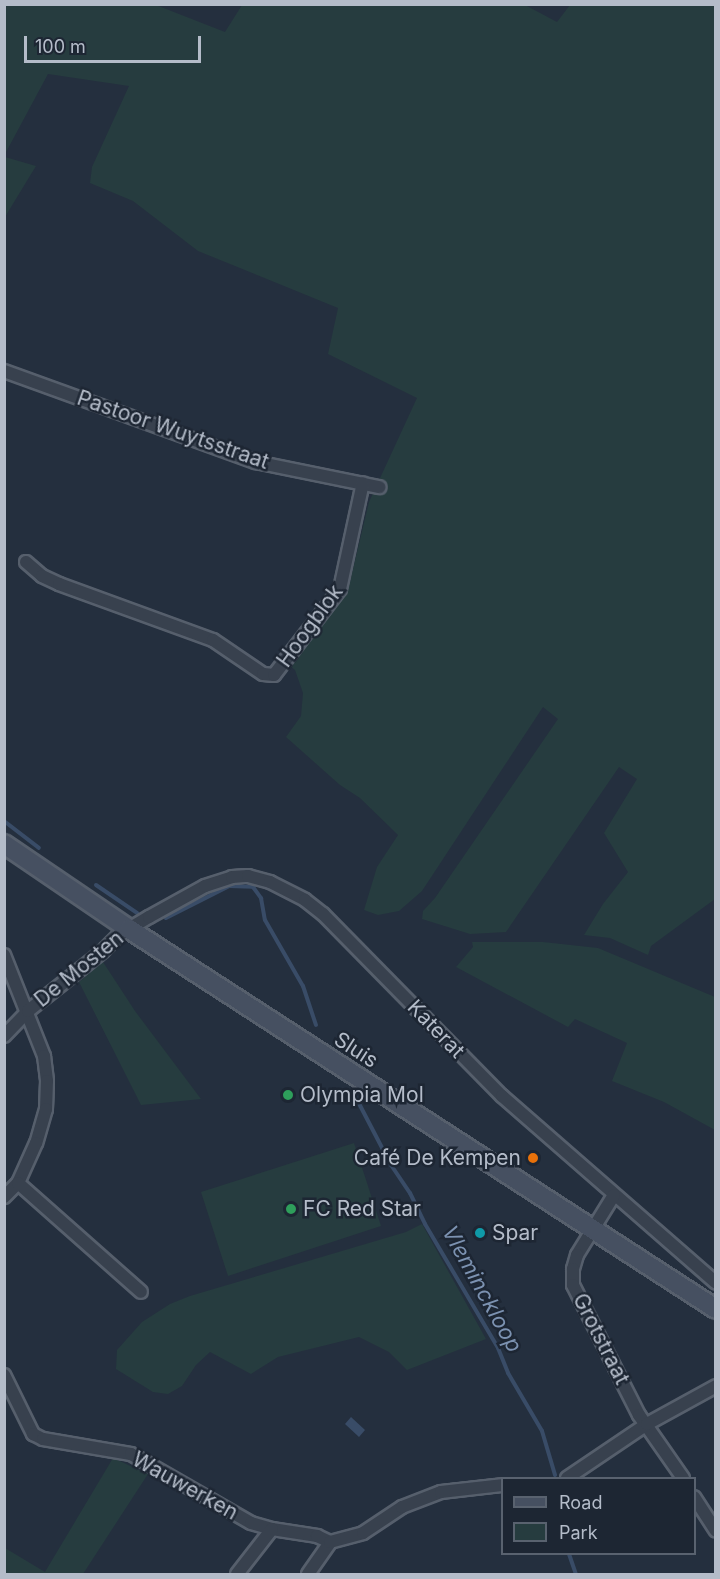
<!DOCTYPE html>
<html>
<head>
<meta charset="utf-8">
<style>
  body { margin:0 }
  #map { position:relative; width:720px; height:1579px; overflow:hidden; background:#242f3e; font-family:Inter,sans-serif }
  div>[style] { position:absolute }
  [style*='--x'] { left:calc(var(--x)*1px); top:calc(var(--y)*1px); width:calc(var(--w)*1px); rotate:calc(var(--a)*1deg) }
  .green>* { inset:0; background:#263c3f }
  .water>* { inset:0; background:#394c67 }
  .stream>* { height:4px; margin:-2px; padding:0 2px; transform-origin:2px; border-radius:2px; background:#394c67 }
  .roads { filter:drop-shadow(2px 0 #565f6c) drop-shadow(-2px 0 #565f6c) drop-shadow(0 2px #565f6c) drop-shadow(0 -2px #565f6c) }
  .street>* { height:12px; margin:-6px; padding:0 6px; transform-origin:6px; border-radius:6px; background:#38414e }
  .secondary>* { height:18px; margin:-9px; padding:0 9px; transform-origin:9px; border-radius:9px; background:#465061 }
  .dots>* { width:16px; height:16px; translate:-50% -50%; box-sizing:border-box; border:3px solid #1d2633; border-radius:50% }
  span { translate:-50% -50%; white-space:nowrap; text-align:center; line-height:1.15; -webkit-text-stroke:5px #1d2633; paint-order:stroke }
  .street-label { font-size:21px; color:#b4bcc9 }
  .poi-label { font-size:21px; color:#b4bcc9 }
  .left { translate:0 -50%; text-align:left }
  .right { translate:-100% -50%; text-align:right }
  .water-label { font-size:22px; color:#7c92b1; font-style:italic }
  .frame { position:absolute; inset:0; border:6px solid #b4bcc9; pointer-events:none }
  .legend { position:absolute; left:501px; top:1477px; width:195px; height:78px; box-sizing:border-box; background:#1d2633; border:2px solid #59626f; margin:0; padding:8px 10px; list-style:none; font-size:18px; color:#b4bcc9 }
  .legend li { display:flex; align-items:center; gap:12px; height:30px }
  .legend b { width:30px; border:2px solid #59626f }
  .scale { position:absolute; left:24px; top:36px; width:177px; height:27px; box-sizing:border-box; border:3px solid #b4bcc9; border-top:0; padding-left:8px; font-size:18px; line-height:21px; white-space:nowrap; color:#b4bcc9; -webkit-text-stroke:4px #1d2633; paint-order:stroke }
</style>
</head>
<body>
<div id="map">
  <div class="green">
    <div style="clip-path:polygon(5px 5px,156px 5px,225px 32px,242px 5px,525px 5px,557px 22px,570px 5px,715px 5px,715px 899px,651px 946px,648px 955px,610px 938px,584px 935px,603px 904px,628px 872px,604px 833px,637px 779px,619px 767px,506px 932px,470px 934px,422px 919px,423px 911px,435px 898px,558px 719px,543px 707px,422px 891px,399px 911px,378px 915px,364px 910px,377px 867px,398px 835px,360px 798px,340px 785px,286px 737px,301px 716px,303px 693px,295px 670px,289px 665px,348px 590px,369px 502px,417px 398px,328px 354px,338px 308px,198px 251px,133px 201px,90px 183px,92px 167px,129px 86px,48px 74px,5px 154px)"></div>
    <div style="clip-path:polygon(5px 157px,36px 166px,5px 217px,4px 157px)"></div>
    <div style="clip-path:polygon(472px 942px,543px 942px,598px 948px,715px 997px,715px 1130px,664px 1102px,612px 1081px,627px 1043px,575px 1019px,568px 1027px,456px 967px,473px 947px)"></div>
    <div style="clip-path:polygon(103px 962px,135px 1011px,201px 1099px,141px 1105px,79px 982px)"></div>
    <div style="clip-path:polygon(354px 1143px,381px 1226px,228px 1276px,201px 1192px)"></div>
    <div style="clip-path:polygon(422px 1224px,486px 1339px,407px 1370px,389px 1352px,359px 1337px,278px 1357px,251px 1374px,210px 1352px,196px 1365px,182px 1386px,168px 1394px,153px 1392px,116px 1369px,117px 1350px,142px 1322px,170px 1304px,190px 1296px,406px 1232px)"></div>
    <div style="clip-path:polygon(113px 1458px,148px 1474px,83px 1574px,5px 1574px,5px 1548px,45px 1572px)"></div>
  </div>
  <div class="water">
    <div style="clip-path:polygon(351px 1417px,365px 1430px,359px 1437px,345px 1424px)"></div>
  </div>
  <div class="stream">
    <div style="--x:4;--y:821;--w:44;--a:37.6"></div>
    <div style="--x:96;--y:885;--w:50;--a:34.3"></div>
    <div style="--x:166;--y:918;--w:71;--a:-26.9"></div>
    <div style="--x:229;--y:886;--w:24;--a:2"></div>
    <div style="--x:253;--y:887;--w:14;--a:54"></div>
    <div style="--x:261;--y:898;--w:22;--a:80"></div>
    <div style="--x:265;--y:920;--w:76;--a:60.1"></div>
    <div style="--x:303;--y:986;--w:41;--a:71.6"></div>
    <div style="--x:353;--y:1092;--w:82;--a:62.5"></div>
    <div style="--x:391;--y:1165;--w:34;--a:56"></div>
    <div style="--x:410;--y:1193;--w:34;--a:64"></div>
    <div style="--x:425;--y:1224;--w:144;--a:59.5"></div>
    <div style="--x:498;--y:1348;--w:27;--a:68"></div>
    <div style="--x:508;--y:1373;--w:67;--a:59.6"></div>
    <div style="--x:542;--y:1431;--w:46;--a:73.5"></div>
    <div style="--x:569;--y:1554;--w:21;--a:71"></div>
  </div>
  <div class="roads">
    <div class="street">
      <div style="--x:4;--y:371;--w:268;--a:19.9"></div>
      <div style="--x:256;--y:462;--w:126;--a:11.5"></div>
      <div style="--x:26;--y:562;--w:21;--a:41"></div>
      <div style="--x:42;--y:576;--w:19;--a:25"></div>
      <div style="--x:59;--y:584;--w:164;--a:20"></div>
      <div style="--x:213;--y:640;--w:60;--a:34.2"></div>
      <div style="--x:263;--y:674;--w:11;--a:5"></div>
      <div style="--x:274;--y:675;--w:108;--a:-52.5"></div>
      <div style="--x:340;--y:589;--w:108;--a:-77.8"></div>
      <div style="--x:4;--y:955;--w:109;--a:68.4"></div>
      <div style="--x:44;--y:1056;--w:25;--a:83"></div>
      <div style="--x:47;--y:1081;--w:28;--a:92"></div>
      <div style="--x:46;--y:1109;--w:35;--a:106"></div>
      <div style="--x:36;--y:1143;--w:44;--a:114.2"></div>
      <div style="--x:18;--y:1183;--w:20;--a:135"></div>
      <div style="--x:4;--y:1036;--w:35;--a:-46"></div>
      <div style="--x:28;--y:1011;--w:95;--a:-38.6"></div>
      <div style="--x:102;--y:952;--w:24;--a:-45"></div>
      <div style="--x:119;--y:935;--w:35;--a:-31"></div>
      <div style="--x:149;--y:917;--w:64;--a:-29"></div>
      <div style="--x:205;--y:886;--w:28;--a:-18"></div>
      <div style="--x:232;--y:877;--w:16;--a:-4"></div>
      <div style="--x:248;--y:876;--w:23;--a:15"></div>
      <div style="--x:270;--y:882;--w:39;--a:27"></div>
      <div style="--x:305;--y:900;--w:23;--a:38"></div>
      <div style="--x:323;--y:914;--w:255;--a:45.5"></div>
      <div style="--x:502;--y:1096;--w:284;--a:41.1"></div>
      <div style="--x:18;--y:1183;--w:164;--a:41.5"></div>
      <div style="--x:614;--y:1195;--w:70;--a:121.7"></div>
      <div style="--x:577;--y:1255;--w:15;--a:106"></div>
      <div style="--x:573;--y:1269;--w:16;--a:90"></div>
      <div style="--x:573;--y:1285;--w:146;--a:63.1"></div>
      <div style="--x:639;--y:1415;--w:77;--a:55.1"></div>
      <div style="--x:4;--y:1375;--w:66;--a:63.8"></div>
      <div style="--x:33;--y:1434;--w:11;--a:27"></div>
      <div style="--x:43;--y:1439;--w:89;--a:9.7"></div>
      <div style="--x:131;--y:1454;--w:138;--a:29.9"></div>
      <div style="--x:251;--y:1523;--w:22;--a:16"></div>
      <div style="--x:272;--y:1529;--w:46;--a:8.8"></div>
      <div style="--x:317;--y:1536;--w:14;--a:25"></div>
      <div style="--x:567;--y:1478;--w:97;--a:-34"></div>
      <div style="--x:647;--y:1424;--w:79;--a:-28.8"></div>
      <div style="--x:694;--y:1497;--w:40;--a:57.1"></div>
      <div style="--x:237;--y:1574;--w:57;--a:-52.1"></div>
      <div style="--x:308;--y:1574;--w:39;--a:-55"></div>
      <div style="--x:330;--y:1542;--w:34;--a:-15"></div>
      <div style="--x:363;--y:1533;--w:47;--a:-33.7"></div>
      <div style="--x:402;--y:1507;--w:42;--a:-21"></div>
      <div style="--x:441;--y:1492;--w:61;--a:-6.5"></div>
    </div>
    <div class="secondary">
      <div style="--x:4;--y:844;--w:151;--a:34.2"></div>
      <div style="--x:129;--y:929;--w:699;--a:32.92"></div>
    </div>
  </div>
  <div class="dots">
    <div style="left:288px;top:1095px;background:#2e9e5b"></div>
    <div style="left:533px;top:1158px;background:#e8710a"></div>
    <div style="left:291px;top:1209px;background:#2e9e5b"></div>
    <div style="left:480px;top:1233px;background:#0f9aa8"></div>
  </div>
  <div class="street-label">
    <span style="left:173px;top:430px;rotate:19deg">Pastoor Wuytsstraat</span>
    <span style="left:310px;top:626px;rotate:-54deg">Hoogblok</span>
    <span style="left:79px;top:969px;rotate:-39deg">De Mosten</span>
    <span style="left:436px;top:1029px;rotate:46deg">Katerat</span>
    <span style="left:356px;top:1050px;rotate:33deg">Sluis</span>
    <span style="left:601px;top:1339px;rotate:63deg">Grotstraat</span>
    <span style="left:185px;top:1486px;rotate:29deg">Wauwerken</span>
  </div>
  <div class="poi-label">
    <span class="left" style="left:300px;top:1095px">Olympia Mol</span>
    <span class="right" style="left:521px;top:1158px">Café De Kempen</span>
    <span class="left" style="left:303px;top:1209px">FC Red Star</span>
    <span class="left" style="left:492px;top:1233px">Spar</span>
  </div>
  <div class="water-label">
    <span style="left:482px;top:1289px;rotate:61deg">Vleminckloop</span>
  </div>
  <div class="frame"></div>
  <ul class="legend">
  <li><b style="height:8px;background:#465061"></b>Road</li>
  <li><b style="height:16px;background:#263c3f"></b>Park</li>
  </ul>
  <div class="scale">100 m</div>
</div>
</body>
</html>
